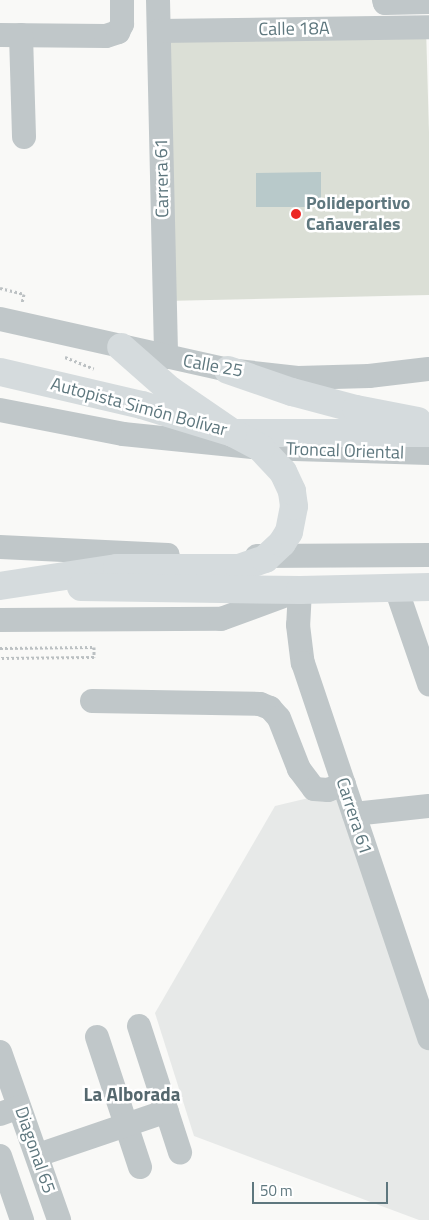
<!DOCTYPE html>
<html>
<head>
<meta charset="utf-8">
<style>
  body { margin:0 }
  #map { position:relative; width:429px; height:1220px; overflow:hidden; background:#f9f9f7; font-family:"Titillium Web",sans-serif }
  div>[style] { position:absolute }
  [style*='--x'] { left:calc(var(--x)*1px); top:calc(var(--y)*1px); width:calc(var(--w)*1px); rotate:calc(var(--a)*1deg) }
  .built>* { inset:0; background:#e7e9e8 }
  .green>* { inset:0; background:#dbdfd6 }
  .water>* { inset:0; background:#b8c9ca }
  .path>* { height:3px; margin-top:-1.5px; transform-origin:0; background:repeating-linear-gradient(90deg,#bcc1c3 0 2.5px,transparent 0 5px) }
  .minor>* { height:24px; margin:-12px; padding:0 12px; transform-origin:12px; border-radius:12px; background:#c0c7c9 }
  .highway>* { height:28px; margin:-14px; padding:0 14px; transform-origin:14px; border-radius:14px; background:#d5dbdd }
  .dots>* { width:14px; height:14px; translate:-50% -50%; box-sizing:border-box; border:2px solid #fff; border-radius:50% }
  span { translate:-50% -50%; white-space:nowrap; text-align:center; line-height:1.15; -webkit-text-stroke:5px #fff; paint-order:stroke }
  .street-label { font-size:18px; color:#5e777e }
  .poi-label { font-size:18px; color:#5e777e; font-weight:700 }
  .left { translate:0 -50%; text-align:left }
  .neighbourhood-label { font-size:19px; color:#55686e; font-weight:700 }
  .scale { position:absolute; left:252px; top:1182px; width:136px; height:22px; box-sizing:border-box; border:2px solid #5e777e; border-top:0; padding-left:6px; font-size:15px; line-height:18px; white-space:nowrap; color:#5e777e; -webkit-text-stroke:4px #fff; paint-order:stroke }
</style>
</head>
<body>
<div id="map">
  <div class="built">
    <div style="clip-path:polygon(346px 789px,429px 1038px,429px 1220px,419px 1220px,194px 1136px,155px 1013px,275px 806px)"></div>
  </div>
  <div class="green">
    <div style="clip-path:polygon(426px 27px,429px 133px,429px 295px,164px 301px,159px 31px)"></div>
  </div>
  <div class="water">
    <div style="clip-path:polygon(321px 172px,321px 207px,256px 207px,256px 173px)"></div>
  </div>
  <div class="path">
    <div style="--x:0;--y:288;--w:25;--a:14"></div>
    <div style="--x:24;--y:294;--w:9;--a:103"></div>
    <div style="--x:65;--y:357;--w:31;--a:22"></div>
    <div style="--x:0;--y:648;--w:94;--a:-0.6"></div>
    <div style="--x:94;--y:647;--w:10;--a:90"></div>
    <div style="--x:94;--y:657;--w:94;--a:179.4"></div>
  </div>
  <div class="minor">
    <div style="--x:158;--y:0;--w:357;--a:88.7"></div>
    <div style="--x:384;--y:0;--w:3;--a:72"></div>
    <div style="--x:385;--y:3;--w:44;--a:-1.3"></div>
    <div style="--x:159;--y:31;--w:270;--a:-0.8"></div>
    <div style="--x:0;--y:35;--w:106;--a:0.5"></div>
    <div style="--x:106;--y:36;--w:13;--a:-18"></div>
    <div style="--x:118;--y:32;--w:9;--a:-63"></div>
    <div style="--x:122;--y:24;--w:24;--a:-90"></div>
    <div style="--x:21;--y:35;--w:102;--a:88.3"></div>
    <div style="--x:0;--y:319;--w:234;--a:12.6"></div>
    <div style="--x:228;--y:370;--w:70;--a:6.5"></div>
    <div style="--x:298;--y:378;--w:71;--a:-1.6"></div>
    <div style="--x:369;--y:376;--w:60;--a:-6.7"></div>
    <div style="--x:0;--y:410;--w:125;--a:11"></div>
    <div style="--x:123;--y:434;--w:139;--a:5.8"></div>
    <div style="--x:261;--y:448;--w:168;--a:1.7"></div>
    <div style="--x:0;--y:547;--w:168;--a:2.7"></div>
    <div style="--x:257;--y:556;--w:172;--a:-0.3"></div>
    <div style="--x:396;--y:588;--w:102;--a:71"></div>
    <div style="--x:0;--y:620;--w:221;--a:-0.3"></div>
    <div style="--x:221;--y:619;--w:84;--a:-20.2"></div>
    <div style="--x:300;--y:590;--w:35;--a:93"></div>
    <div style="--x:298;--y:625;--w:38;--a:83"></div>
    <div style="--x:303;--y:663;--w:396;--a:71.4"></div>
    <div style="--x:92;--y:701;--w:168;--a:1"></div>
    <div style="--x:260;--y:704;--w:11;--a:22"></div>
    <div style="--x:270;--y:708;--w:13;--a:48"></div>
    <div style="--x:279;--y:718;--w:55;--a:68.6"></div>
    <div style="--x:299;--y:769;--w:25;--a:53"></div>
    <div style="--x:314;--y:789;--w:14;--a:4"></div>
    <div style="--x:328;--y:790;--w:17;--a:-21"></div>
    <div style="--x:354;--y:814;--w:75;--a:-6.1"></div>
    <div style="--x:139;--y:1026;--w:133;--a:72"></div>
    <div style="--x:97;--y:1037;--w:137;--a:71.7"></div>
    <div style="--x:0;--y:1052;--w:178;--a:70.6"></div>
    <div style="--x:0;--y:1114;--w:20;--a:-20"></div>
    <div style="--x:38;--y:1155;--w:136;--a:-18.8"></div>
    <div style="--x:0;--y:1156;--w:68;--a:71"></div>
  </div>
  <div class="highway">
    <div style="--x:228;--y:370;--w:68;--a:19"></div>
    <div style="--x:292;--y:392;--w:66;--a:14.9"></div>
    <div style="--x:356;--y:409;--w:63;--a:11"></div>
    <div style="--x:0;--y:372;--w:146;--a:13.1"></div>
    <div style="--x:142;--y:405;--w:95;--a:17.1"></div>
    <div style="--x:233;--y:433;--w:196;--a:0"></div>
    <div style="--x:0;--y:586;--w:118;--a:-8.7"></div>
    <div style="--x:117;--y:568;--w:122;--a:0"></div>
    <div style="--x:239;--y:568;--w:28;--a:-19"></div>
    <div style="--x:265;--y:559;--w:23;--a:-43"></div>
    <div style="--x:282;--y:543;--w:13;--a:-58"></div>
    <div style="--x:289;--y:532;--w:26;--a:-79"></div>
    <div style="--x:294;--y:506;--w:15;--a:-98"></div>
    <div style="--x:292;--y:491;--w:21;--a:-115"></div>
    <div style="--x:283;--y:472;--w:33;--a:-133"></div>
    <div style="--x:261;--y:448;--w:32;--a:-152"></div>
    <div style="--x:233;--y:433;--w:76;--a:-145.7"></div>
    <div style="--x:170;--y:390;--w:65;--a:-138.7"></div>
    <div style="--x:81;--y:587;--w:219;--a:0.8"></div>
    <div style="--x:300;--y:590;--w:129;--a:-1.3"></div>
  </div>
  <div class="dots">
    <div style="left:296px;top:214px;background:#ec2824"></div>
  </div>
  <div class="street-label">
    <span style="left:294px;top:29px;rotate:-1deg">Calle 18A</span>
    <span style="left:162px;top:178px;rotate:-91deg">Carrera 61</span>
    <span style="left:213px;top:366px;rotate:10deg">Calle 25</span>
    <span style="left:139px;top:407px;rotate:15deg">Autopista Simón Bolívar</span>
    <span style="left:345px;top:451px;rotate:2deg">Troncal Oriental</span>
    <span style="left:354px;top:816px;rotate:72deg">Carrera 61</span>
    <span style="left:35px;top:1150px;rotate:71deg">Diagonal 65</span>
  </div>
  <div class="poi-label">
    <span class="left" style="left:306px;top:214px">Polideportivo<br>Cañaverales</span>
  </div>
  <div class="neighbourhood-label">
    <span style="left:132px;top:1094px">La Alborada</span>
  </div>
  <div class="scale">50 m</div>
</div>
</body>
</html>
